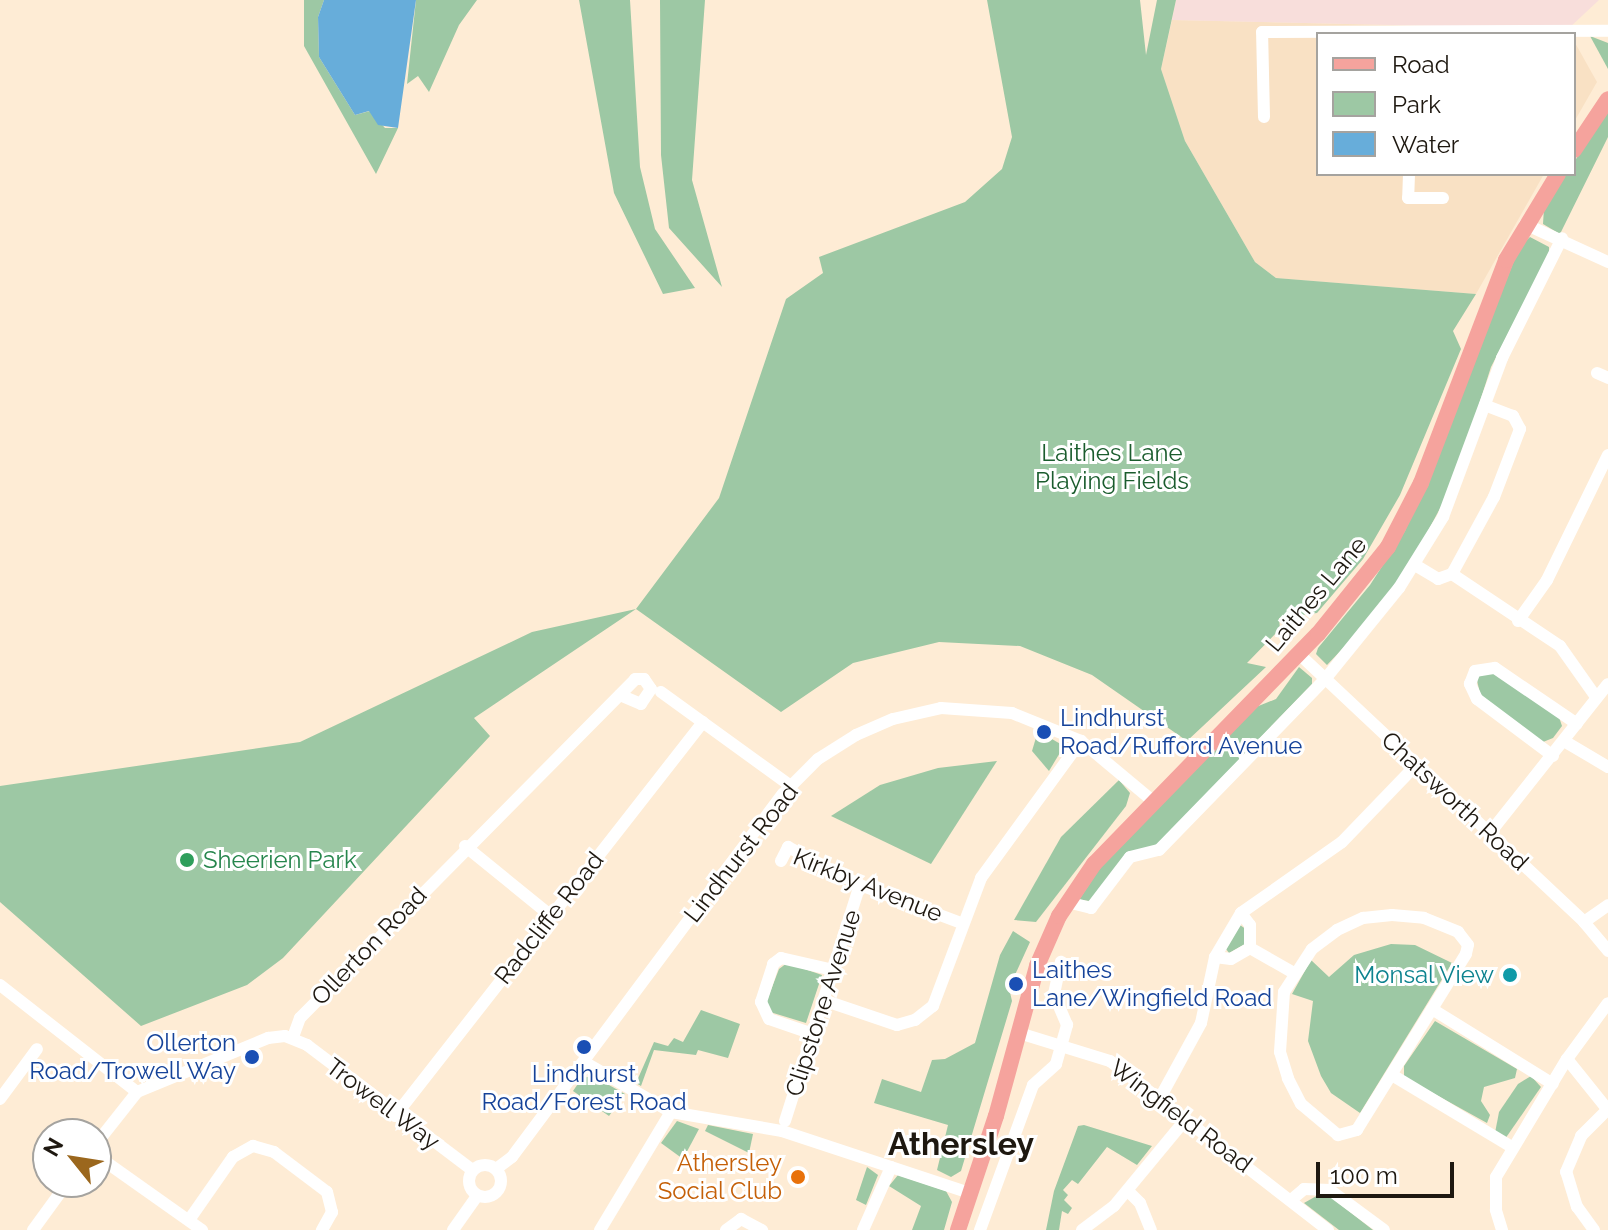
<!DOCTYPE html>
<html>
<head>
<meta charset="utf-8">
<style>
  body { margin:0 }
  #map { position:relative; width:1608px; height:1230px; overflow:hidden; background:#feecd5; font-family:Raleway,sans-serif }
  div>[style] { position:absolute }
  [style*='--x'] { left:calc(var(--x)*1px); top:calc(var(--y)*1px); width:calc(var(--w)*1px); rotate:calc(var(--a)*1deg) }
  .built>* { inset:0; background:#f9e1c4 }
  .industrial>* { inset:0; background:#f8dedb }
  .green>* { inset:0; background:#9dc8a4 }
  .water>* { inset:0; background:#67adda }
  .minor>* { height:12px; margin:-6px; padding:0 6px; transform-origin:6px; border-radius:6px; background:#fff }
  .minor>.ring { margin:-6px; padding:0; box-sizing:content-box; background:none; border:12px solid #fff; border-radius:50% }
  .major>* { height:16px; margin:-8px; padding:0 8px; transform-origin:8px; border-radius:8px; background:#f5a39d }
  .dots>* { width:22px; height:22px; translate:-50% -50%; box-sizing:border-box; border:4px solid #fff; border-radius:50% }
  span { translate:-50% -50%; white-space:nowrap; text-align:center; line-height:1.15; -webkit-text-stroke:6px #fff; paint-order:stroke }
  .park-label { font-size:24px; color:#1a5c2d }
  .street-label { font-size:24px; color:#1e1810 }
  .transit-label { font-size:24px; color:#164399 }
  .left { translate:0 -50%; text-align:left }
  .right { translate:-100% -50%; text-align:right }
  .leisure-label { font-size:24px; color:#27864d }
  .culture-label { font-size:24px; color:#0d838f }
  .food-label { font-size:24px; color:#c56008 }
  .district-label { font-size:32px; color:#1e1810; font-weight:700 }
  .legend { position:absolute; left:1316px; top:32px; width:260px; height:144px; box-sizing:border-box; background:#fff; border:2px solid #a5a39f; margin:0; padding:10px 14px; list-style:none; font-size:24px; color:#1e1810 }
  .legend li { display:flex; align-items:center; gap:16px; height:40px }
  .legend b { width:40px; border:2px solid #a5a39f }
  .north { position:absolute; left:32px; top:1118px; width:80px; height:80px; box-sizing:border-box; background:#fff; border:2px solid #a5a39f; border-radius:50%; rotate:300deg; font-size:22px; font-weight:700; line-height:32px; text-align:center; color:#1e1810 }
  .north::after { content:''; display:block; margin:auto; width:28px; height:36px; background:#9b671d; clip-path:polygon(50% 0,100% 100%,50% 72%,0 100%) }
  .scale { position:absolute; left:1316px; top:1162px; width:138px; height:36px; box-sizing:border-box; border:4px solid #1e1810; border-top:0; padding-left:10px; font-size:24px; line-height:28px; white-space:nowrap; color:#1e1810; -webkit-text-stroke:6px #fff; paint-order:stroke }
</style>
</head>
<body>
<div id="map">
  <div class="built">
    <div style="clip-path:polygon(1172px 20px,1568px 29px,1318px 34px,1318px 174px,1544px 174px,1476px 294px,1276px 278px,1255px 262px,1185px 141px,1161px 69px)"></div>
    <div style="clip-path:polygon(1574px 41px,1597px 82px,1574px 122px)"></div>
  </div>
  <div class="industrial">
    <div style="clip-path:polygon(1176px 0,1599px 0,1568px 29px,1172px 20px)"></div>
  </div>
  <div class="green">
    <div style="clip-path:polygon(304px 0,324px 0,318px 17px,319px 57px,355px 115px,370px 111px,385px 128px,398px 128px,376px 174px,304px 46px)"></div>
    <div style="clip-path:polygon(416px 0,477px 0,459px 25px,429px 92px,418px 76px,407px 84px)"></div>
    <div style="clip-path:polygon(579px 0,630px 0,640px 167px,655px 229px,695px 288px,663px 294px,614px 193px)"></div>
    <div style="clip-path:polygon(660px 0,705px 0,692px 180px,722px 287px,669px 228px,661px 155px)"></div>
    <div style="clip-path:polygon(987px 0,1140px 0,1146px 55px,1157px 0,1176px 0,1161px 69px,1185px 141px,1255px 262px,1276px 278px,1476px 294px,1453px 331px,1461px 349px,1400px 495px,1363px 559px,1317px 613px,1279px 618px,1280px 629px,1247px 663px,1266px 667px,1187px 741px,1092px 675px,1020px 646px,939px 642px,853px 663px,781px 712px,636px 609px,474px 718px,490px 736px,283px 958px,247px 985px,141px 1026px,0 902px,0 786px,300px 742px,532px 632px,636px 609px,719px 498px,786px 299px,823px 273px,819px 257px,965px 202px,1002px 169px,1012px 137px)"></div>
    <div style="clip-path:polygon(1590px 36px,1608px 43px,1608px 69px)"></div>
    <div style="clip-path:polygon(1608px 111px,1608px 137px,1560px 234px,1543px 224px,1544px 208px,1566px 174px,1574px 174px,1574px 162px)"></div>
    <div style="clip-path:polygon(1530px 237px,1549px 247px,1549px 254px,1491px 367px,1454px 482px,1412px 561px,1365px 625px,1327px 665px,1316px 654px,1318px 648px,1370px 585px,1405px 531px,1520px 246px)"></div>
    <div style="clip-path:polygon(1299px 667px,1312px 678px,1312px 684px,1156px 846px,1127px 853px,1090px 901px,1079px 900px,1101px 866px,1256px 707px,1276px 699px)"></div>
    <div style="clip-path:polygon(1495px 672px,1559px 717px,1562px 726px,1553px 738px,1543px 742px,1481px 698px,1476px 676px)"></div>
    <div style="clip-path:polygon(1038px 731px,1064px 746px,1049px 771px,1032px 751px)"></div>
    <div style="clip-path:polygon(997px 761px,931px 864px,831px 816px,880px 785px,938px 768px)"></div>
    <div style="clip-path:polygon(1119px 780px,1130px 793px,1126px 806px,1036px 922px,1014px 920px,1061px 837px)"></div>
    <div style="clip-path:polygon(1240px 925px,1247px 930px,1245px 944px,1229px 953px,1226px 949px)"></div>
    <div style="clip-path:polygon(1013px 931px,1030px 942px,1009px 988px,1012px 1001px,961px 1171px,951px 1177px,937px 1170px,948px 1125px,874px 1103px,882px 1079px,921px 1092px,932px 1060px,945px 1059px,975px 1043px,1000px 955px)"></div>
    <div style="clip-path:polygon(1391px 944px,1415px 945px,1452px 963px,1360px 1113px,1331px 1093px,1321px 1076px,1308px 1041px,1313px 1001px,1292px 994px,1311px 960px,1329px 977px,1354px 955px)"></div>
    <div style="clip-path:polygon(787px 963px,822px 975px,806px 1023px,770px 1012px,766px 1003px,779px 969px)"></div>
    <div style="clip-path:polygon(701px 1010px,740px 1024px,728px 1058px,698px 1050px,696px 1055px,654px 1050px,641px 1086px,636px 1083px,654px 1042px,668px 1046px,674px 1038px,683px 1042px)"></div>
    <div style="clip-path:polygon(1435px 1021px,1517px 1069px,1515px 1078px,1484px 1087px,1481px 1101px,1490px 1115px,1487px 1123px,1404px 1077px,1404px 1066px)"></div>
    <div style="clip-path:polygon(593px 1076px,625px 1094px,609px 1116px,573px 1091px,582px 1078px)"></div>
    <div style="clip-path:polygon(1531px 1076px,1541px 1087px,1505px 1139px,1495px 1133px,1499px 1112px,1518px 1084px)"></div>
    <div style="clip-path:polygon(677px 1121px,699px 1129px,683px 1159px,661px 1143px)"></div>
    <div style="clip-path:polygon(708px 1125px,753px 1134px,749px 1153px,705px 1131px)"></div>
    <div style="clip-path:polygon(1084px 1125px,1152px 1146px,1137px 1165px,1107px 1147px,1078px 1184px,1072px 1180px,1063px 1190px,1068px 1195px,1064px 1200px,1072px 1208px,1068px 1214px,1062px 1211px,1059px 1230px,1046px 1230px,1054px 1191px,1078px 1126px)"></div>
    <div style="clip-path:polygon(867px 1167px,878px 1175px,866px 1205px,856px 1200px)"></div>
    <div style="clip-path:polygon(898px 1175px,946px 1191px,952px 1202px,944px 1230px,912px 1230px,921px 1206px,889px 1186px)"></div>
    <div style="clip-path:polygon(1320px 1194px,1332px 1198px,1373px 1230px,1339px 1230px,1304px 1203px)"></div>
  </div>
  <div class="water">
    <div style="clip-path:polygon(324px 0,416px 0,398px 128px,378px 125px,369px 111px,355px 115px,319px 57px,318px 17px)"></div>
  </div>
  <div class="minor">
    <div style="--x:1264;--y:117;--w:85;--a:-91.3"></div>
    <div style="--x:1262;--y:32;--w:346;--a:-0.2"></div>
    <div style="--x:1409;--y:174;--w:24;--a:92"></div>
    <div style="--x:1408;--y:198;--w:35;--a:0"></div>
    <div style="--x:1525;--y:224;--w:91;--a:24.6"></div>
    <div style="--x:1597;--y:373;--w:12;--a:24"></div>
    <div style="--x:1415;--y:565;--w:27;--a:31"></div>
    <div style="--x:1438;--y:579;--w:15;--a:-20"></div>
    <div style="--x:1452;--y:574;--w:88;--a:-61.4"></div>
    <div style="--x:1494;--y:497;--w:73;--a:-69.1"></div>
    <div style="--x:1520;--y:429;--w:15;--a:-118"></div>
    <div style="--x:1513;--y:416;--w:30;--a:-159"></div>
    <div style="--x:1452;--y:574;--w:130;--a:33.7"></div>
    <div style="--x:1560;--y:646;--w:62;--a:54.8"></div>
    <div style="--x:1518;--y:621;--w:50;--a:-54.7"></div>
    <div style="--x:1547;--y:580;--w:139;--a:-64"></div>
    <div style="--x:1299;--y:654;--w:391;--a:43.2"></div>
    <div style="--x:1584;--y:922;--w:38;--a:50"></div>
    <div style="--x:661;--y:692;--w:160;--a:35.9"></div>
    <div style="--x:1564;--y:741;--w:51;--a:30.6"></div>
    <div style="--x:1553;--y:756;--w:95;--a:-143.1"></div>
    <div style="--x:1477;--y:699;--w:17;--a:-115"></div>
    <div style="--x:1470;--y:684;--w:14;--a:-69"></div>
    <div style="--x:1475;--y:671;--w:20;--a:-9"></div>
    <div style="--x:1495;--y:668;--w:99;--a:34.3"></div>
    <div style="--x:1489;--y:834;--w:191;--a:-51.6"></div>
    <div style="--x:465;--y:846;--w:111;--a:39.1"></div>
    <div style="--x:781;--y:861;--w:16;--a:-63"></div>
    <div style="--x:788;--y:847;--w:81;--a:27.8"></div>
    <div style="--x:860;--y:885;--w:108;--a:20.6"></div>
    <div style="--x:1067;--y:902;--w:25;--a:14"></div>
    <div style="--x:1091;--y:908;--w:64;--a:-52.6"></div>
    <div style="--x:1130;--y:857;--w:30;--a:-14"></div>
    <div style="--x:1159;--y:850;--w:240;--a:-45.8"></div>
    <div style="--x:1326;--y:678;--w:116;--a:-51"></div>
    <div style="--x:1399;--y:588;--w:84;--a:-58.2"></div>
    <div style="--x:1443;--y:517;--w:170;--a:-69.6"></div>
    <div style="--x:1502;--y:358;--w:134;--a:-63.4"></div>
    <div style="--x:1392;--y:915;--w:32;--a:5"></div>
    <div style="--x:1424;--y:918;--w:37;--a:22"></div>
    <div style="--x:1458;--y:932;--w:16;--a:52"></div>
    <div style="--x:1468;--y:945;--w:9;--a:103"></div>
    <div style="--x:1466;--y:954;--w:207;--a:121.8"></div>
    <div style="--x:1357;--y:1130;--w:20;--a:165"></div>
    <div style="--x:1338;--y:1135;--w:48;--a:-140"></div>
    <div style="--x:1301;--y:1104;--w:29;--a:-117"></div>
    <div style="--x:1288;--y:1078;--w:27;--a:-107"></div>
    <div style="--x:1280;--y:1052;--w:60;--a:-86.2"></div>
    <div style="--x:1284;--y:992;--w:51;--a:-56.9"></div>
    <div style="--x:1312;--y:949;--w:31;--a:-37"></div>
    <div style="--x:1337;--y:930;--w:29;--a:-25"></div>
    <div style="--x:1363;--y:918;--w:29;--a:-6"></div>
    <div style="--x:1584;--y:922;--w:29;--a:-35"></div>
    <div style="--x:1250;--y:948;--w:51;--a:29.6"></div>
    <div style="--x:1215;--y:957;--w:16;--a:7"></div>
    <div style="--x:1231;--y:959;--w:22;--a:-30"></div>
    <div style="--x:1250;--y:948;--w:23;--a:-90"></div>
    <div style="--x:1250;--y:925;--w:15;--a:-127"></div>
    <div style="--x:0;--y:985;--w:174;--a:38"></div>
    <div style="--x:823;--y:1000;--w:78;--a:18.7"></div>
    <div style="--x:897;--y:1025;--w:19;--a:-16"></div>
    <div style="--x:915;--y:1020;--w:23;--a:-38"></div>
    <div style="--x:933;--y:1006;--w:137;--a:-69.4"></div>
    <div style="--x:981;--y:878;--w:170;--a:-53.9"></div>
    <div style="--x:1432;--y:1009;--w:142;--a:31.8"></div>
    <div style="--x:1019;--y:1033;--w:95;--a:17.1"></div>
    <div style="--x:1110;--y:1061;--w:276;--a:37.8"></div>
    <div style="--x:813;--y:1034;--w:46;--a:-161.2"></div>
    <div style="--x:769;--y:1019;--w:19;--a:-115"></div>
    <div style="--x:761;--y:1002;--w:40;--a:-72"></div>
    <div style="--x:773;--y:964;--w:10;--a:-37"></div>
    <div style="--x:781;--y:958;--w:53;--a:13"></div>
    <div style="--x:293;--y:1037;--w:20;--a:-70"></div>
    <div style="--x:300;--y:1018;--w:477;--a:-45.3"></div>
    <div style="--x:635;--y:679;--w:9;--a:0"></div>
    <div style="--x:644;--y:679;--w:12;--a:55"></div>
    <div style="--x:651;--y:689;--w:18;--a:124"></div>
    <div style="--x:641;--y:704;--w:23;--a:-157"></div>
    <div style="--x:1567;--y:1059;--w:65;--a:51.2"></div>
    <div style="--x:584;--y:1062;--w:100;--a:29.9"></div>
    <div style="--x:671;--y:1112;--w:113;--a:9.7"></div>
    <div style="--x:782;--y:1131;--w:198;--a:18.3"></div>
    <div style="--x:1392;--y:1075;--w:140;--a:31"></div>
    <div style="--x:1160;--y:1098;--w:85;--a:-61.3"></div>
    <div style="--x:1201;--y:1023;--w:67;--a:-78"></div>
    <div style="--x:1215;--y:957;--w:51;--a:-59.4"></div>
    <div style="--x:1241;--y:913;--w:123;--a:-35.1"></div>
    <div style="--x:1342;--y:842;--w:107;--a:-46.1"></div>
    <div style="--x:0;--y:1099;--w:62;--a:-53.5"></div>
    <div style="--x:395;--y:1116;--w:500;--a:-51.98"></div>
    <div style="--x:785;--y:1121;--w:248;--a:-72.4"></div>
    <div style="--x:96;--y:1144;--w:66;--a:-51.7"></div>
    <div style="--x:137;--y:1092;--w:142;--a:-22.4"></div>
    <div style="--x:268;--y:1038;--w:17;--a:-7"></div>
    <div style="--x:285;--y:1036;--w:24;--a:22"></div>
    <div style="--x:307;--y:1045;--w:207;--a:37.1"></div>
    <div style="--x:96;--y:1155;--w:130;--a:35.3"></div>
    <div class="ring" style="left:469px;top:1165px;width:20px;height:20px"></div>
    <div style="--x:496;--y:1169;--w:20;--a:-37"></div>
    <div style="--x:512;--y:1157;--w:453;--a:-53.3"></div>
    <div style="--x:783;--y:794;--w:49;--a:-45"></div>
    <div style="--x:818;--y:759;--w:45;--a:-32.3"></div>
    <div style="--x:856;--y:735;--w:40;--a:-23.4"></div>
    <div style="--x:893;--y:719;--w:49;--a:-12.9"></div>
    <div style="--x:941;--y:708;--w:71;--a:4"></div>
    <div style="--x:1012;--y:713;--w:74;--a:22.1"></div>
    <div style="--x:1081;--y:741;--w:95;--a:39.9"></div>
    <div style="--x:1128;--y:1191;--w:17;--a:45"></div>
    <div style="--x:1140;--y:1203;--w:29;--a:68"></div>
    <div style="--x:1291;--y:1200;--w:17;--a:-40"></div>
    <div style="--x:1304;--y:1189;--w:26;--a:2"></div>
    <div style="--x:1330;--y:1190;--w:67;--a:36.5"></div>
    <div style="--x:189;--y:1220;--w:77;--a:-55.1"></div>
    <div style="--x:233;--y:1157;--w:23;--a:-29"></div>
    <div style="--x:253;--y:1146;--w:22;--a:16"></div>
    <div style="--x:274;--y:1152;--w:66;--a:37"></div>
    <div style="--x:327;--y:1192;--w:21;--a:76"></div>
    <div style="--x:332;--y:1212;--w:21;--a:119"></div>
    <div style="--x:33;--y:1230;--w:59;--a:-53.9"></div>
    <div style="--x:453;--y:1230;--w:42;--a:-54.8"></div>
    <div style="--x:600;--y:1230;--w:138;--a:-59"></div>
    <div style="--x:726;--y:1230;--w:19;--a:-36"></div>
    <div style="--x:741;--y:1219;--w:24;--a:28"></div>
    <div style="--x:863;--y:1230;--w:69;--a:-66"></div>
    <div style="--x:980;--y:1230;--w:154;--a:-69.9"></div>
    <div style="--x:1033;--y:1085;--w:31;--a:-42"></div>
    <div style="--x:1056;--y:1064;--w:41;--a:-74.2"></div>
    <div style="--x:1067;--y:1025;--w:34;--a:-113"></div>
    <div style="--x:1054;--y:994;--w:33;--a:-78"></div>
    <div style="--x:1082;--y:1230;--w:40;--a:-37"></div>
    <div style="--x:1114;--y:1206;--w:113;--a:-50.4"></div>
    <div style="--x:1502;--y:1230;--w:21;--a:-107"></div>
    <div style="--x:1496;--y:1210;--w:33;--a:-90"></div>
    <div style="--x:1496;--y:1177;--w:138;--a:-59"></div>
    <div style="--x:1567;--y:1059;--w:69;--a:-53.8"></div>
    <div style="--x:1594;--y:1230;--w:29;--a:-126"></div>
    <div style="--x:1577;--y:1207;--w:37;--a:-107"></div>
    <div style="--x:1566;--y:1172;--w:39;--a:-67"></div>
    <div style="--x:1581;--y:1136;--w:38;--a:-45"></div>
  </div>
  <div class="major">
    <div style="--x:1574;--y:150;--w:61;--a:-56.3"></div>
    <div style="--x:958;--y:1230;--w:120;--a:-71.6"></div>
    <div style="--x:996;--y:1116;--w:156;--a:-74.7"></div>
    <div style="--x:1037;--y:966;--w:55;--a:-66.3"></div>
    <div style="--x:1059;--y:916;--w:63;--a:-56.1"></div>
    <div style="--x:1094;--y:864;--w:321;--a:-45.8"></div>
    <div style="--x:1318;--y:634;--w:112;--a:-51.2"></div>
    <div style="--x:1388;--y:547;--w:72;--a:-62.7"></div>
    <div style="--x:1421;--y:483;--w:239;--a:-69.1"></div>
    <div style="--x:1506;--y:260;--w:100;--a:-58.8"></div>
  </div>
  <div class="dots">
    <div style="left:1044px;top:732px;background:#1a4fb4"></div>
    <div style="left:187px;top:860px;background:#2e9e5b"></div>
    <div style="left:1510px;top:975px;background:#0f9aa8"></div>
    <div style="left:1016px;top:984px;background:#1a4fb4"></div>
    <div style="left:584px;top:1047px;background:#1a4fb4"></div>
    <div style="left:252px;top:1057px;background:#1a4fb4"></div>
    <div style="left:798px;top:1177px;background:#e8710a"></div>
  </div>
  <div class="park-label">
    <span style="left:1112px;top:467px">Laithes Lane<br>Playing Fields</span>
  </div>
  <div class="street-label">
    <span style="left:1316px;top:594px;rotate:-50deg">Laithes Lane</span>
    <span style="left:1455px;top:801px;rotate:43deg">Chatsworth Road</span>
    <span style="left:741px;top:853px;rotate:-52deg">Lindhurst Road</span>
    <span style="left:868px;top:885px;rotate:22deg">Kirkby Avenue</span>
    <span style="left:549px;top:918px;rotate:-52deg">Radcliffe Road</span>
    <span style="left:369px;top:946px;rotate:-46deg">Ollerton Road</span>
    <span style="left:823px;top:1003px;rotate:-72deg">Clipstone Avenue</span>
    <span style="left:383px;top:1104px;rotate:37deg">Trowell Way</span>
    <span style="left:1181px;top:1116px;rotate:37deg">Wingfield Road</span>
  </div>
  <div class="transit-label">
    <span class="left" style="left:1060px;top:732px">Lindhurst<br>Road/Rufford Avenue</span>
    <span class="left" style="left:1032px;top:984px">Laithes<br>Lane/Wingfield Road</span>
    <span class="right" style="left:236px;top:1057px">Ollerton<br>Road/Trowell Way</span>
    <span style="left:584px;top:1088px">Lindhurst<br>Road/Forest Road</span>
  </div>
  <div class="leisure-label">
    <span class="left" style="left:203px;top:860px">Sheerien Park</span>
  </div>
  <div class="culture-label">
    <span class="right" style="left:1494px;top:975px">Monsal View</span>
  </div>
  <div class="food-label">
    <span class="right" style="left:782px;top:1177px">Athersley<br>Social Club</span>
  </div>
  <div class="district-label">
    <span style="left:961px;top:1144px">Athersley</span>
  </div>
  <ul class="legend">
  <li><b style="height:10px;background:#f5a39d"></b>Road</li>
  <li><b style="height:22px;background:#9dc8a4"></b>Park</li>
  <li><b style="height:22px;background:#67adda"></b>Water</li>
  </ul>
  <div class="north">N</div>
  <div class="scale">100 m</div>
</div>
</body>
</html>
